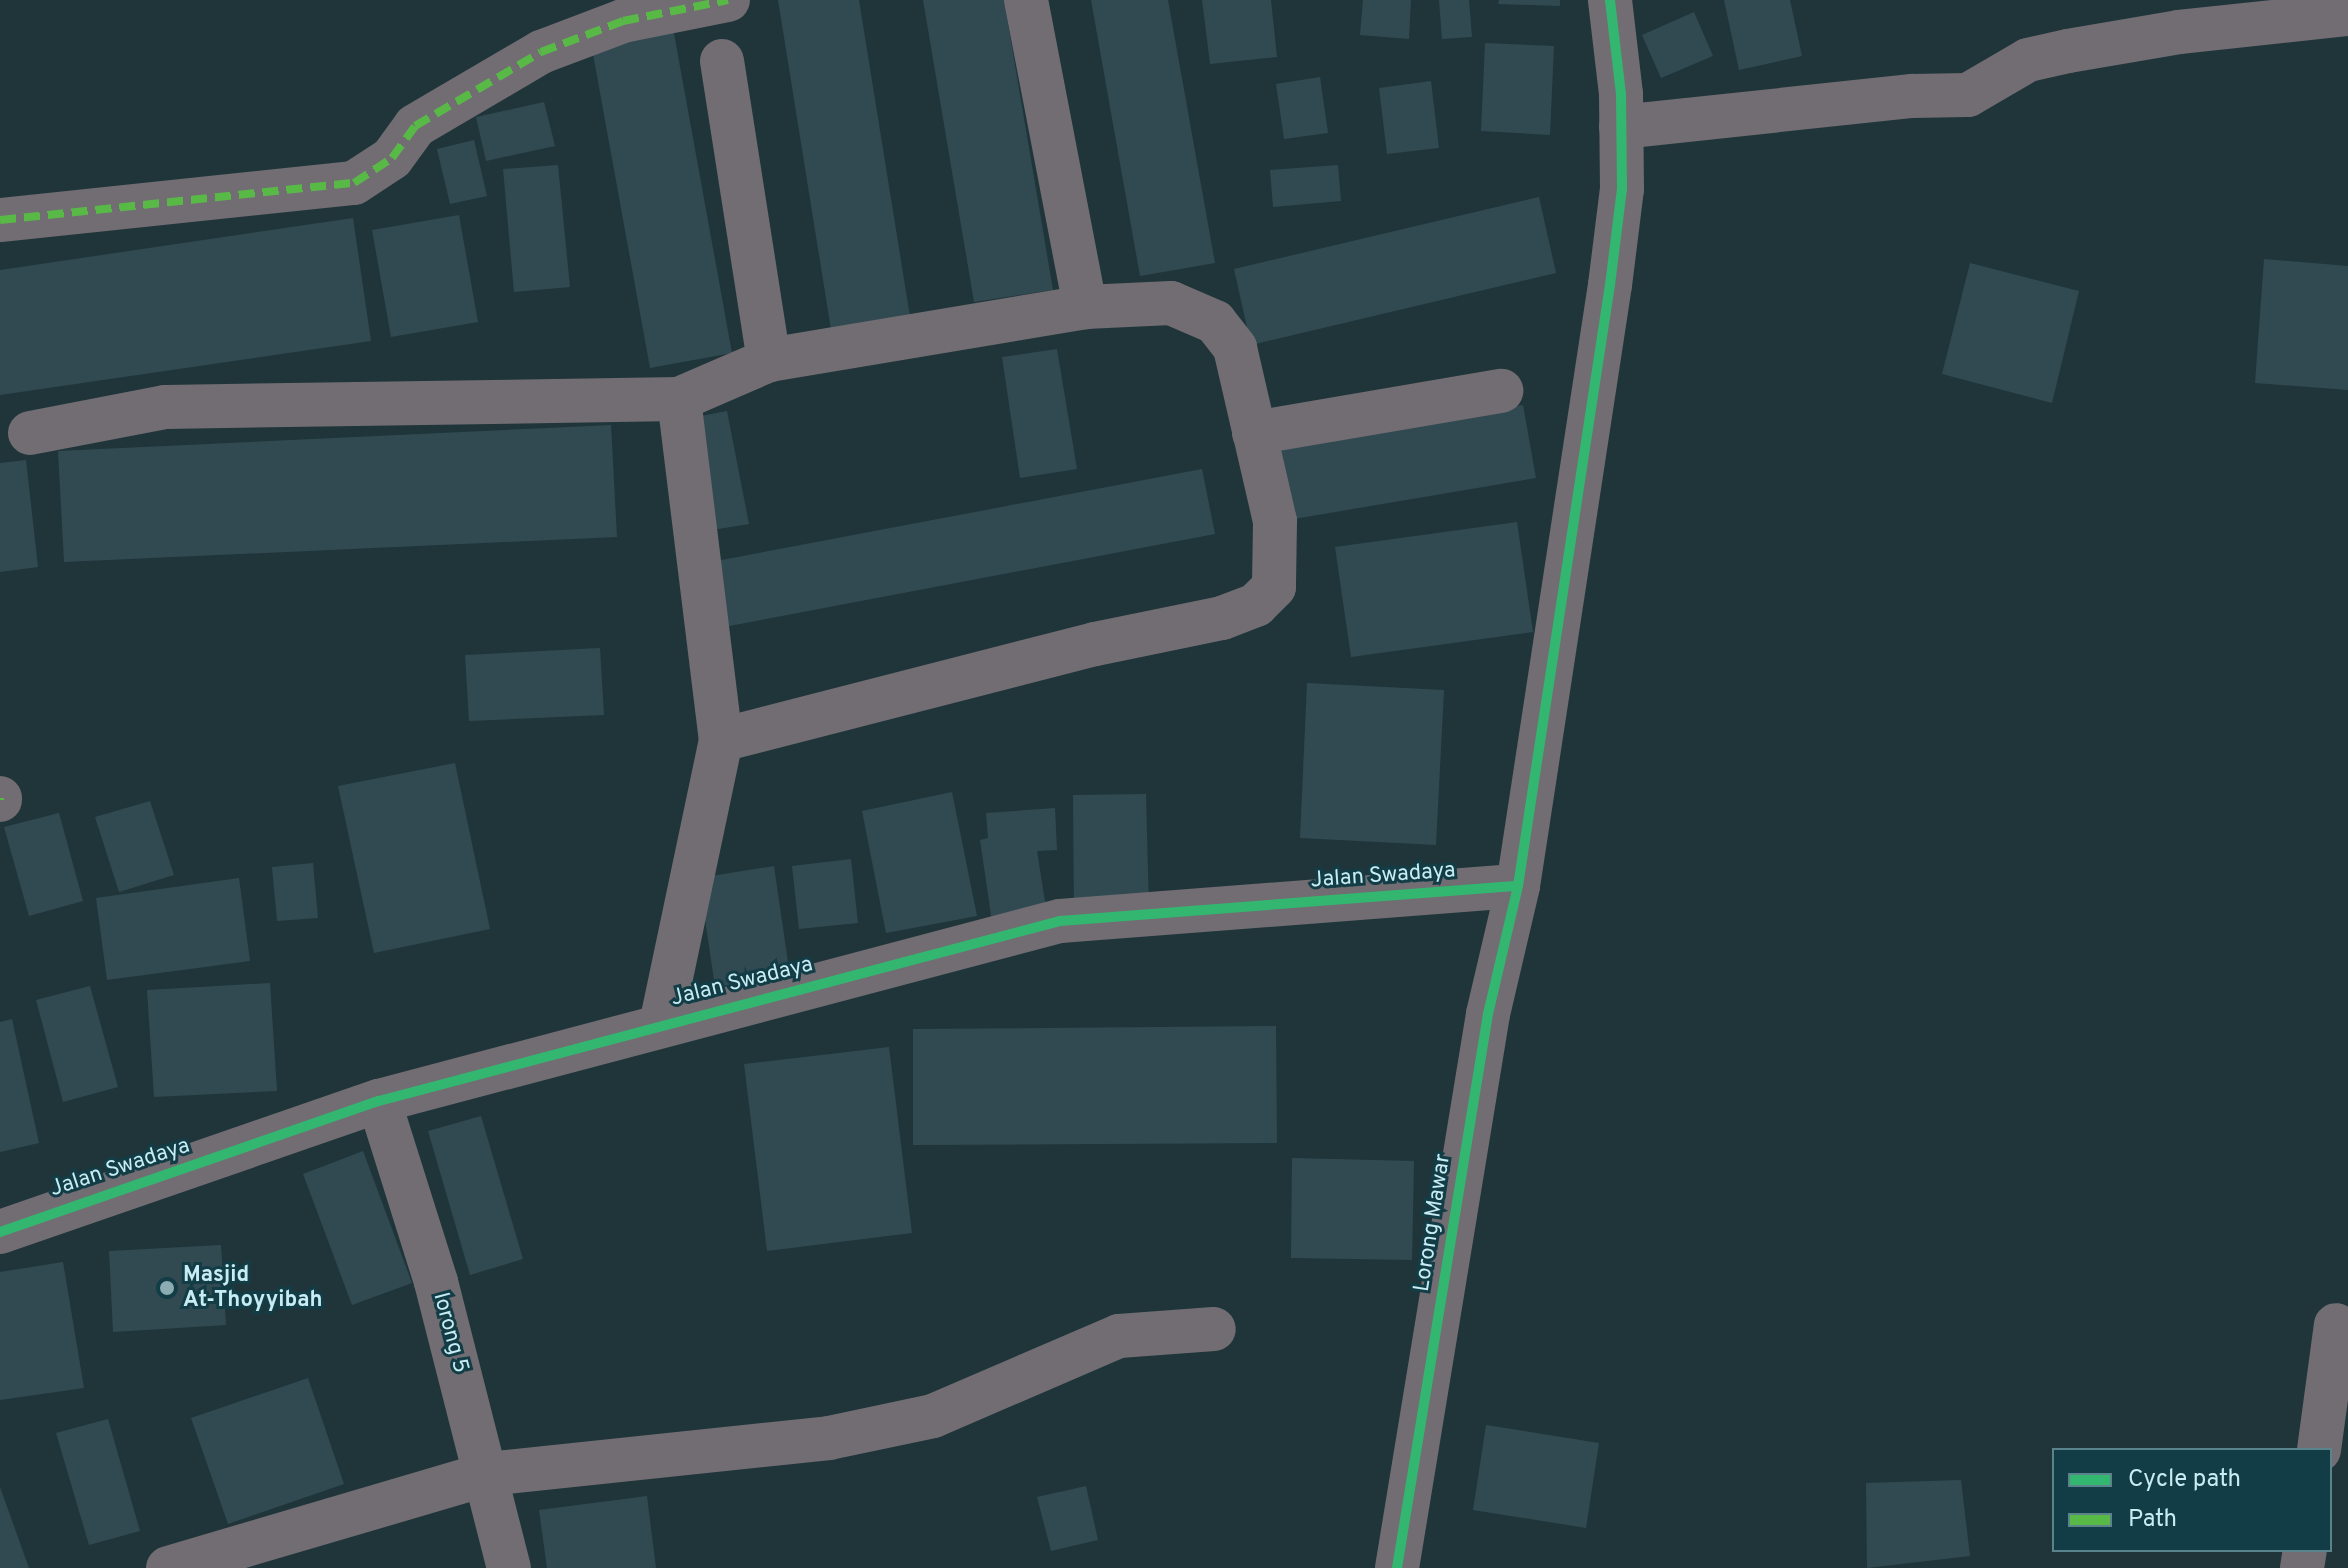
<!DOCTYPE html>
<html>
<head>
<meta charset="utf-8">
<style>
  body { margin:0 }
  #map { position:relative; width:2348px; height:1568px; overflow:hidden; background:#1f353a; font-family:Overpass,sans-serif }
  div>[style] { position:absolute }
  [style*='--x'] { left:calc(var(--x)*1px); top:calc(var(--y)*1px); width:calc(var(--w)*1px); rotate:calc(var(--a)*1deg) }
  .building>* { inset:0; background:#314a52 }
  .minor>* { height:44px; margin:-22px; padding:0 22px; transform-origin:22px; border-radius:22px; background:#716d73 }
  .quiet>* { height:8px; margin-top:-4px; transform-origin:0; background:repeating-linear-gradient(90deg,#58b947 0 16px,transparent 0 24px) }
  .cycleway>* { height:10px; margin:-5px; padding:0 5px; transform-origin:5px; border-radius:5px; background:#33b770 }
  .dots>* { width:22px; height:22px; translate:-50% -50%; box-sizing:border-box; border:4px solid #133d46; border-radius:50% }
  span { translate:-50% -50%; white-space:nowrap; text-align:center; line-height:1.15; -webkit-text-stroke:6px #133d46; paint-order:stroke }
  .street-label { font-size:22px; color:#c7ecf4 }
  .poi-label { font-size:22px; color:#c7ecf4; font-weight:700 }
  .left { translate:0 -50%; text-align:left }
  .legend { position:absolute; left:2052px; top:1448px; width:280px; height:104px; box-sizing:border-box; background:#133d46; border:2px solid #5b838c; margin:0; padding:10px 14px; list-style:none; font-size:24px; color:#c7ecf4 }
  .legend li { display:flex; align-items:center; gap:16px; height:40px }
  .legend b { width:40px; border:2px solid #5b838c }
</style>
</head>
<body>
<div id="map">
  <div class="building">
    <div style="clip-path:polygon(778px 0,859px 0,912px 329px,833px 342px)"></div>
    <div style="clip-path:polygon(923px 0,1004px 0,1053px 290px,974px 302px)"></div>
    <div style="clip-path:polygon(1091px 0,1168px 0,1215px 263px,1140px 276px)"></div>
    <div style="clip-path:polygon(1202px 0,1271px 0,1277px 57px,1210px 64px)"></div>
    <div style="clip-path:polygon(1363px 0,1411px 0,1409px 39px,1360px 35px)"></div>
    <div style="clip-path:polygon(1439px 0,1469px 0,1472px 37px,1442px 39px)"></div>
    <div style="clip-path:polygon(1499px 0,1560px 0,1560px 6px,1498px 4px)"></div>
    <div style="clip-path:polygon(1724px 0,1790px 0,1802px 56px,1739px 70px)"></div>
    <div style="clip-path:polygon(1694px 12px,1713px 56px,1661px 78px,1642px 35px)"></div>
    <div style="clip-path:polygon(673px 28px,732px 353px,650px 368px,591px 43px)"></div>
    <div style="clip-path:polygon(1485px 43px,1554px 46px,1550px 135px,1481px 131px)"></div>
    <div style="clip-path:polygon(1320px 77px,1328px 133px,1284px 139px,1276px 84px)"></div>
    <div style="clip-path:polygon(1431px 81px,1439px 148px,1387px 154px,1379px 88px)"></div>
    <div style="clip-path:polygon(544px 102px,555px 146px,486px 161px,476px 117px)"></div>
    <div style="clip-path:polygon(474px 140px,487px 196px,450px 204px,437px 149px)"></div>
    <div style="clip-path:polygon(558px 165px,570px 287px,514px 292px,503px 169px)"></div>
    <div style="clip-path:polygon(1338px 165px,1341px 201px,1273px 207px,1270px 170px)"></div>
    <div style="clip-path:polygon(1539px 197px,1556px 273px,1251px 345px,1234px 269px)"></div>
    <div style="clip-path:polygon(459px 215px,478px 322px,391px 337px,372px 230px)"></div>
    <div style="clip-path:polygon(353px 218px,371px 341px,0 395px,0 270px)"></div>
    <div style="clip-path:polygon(2264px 259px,2348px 266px,2348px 390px,2255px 383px)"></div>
    <div style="clip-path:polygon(1970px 263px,2079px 291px,2052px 403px,1942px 374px)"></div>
    <div style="clip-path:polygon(1057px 349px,1077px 469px,1020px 478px,1002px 357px)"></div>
    <div style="clip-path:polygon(1523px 405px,1536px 478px,1282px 521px,1269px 448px)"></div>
    <div style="clip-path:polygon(727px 411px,749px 524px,706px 531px,685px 419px)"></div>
    <div style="clip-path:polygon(611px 425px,617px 537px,64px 562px,58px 451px)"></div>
    <div style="clip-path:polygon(26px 460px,38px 567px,0 572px,0 463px)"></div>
    <div style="clip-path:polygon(1202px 469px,1215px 534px,724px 627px,711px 562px)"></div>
    <div style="clip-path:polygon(1517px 522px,1533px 632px,1351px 657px,1335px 547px)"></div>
    <div style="clip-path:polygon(600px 648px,604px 715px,469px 721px,465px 655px)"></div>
    <div style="clip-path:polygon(1307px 683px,1444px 690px,1436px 845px,1300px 838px)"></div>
    <div style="clip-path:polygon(455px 763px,490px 929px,374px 953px,338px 786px)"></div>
    <div style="clip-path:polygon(952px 792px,977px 916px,886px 933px,862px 811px)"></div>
    <div style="clip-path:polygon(1146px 794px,1149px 911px,1074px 912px,1073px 795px)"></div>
    <div style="clip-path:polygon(150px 801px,174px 875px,119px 892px,95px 817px)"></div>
    <div style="clip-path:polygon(1055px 808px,1057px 850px,1037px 851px,1047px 914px,992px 922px,980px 840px,988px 838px,986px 813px)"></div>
    <div style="clip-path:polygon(59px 813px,83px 901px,29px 916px,4px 827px)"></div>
    <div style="clip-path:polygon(851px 859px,858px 923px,799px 929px,792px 866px)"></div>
    <div style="clip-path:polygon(313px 863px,318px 918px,277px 921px,272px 867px)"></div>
    <div style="clip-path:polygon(774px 866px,790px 976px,715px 987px,699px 878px)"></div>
    <div style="clip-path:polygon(239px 878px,250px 961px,107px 980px,96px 898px)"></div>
    <div style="clip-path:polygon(270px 983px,277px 1091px,154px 1097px,147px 990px)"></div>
    <div style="clip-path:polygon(90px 986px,118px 1087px,63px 1102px,36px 1000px)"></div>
    <div style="clip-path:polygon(12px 1019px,39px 1143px,0 1152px,0 1022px)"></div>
    <div style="clip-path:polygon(1276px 1026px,1277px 1143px,913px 1145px,913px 1029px)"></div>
    <div style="clip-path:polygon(889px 1047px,912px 1233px,767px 1251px,744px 1064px)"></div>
    <div style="clip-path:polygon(481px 1116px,523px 1259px,470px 1275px,428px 1131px)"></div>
    <div style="clip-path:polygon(363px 1151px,412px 1283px,352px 1305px,303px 1174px)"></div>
    <div style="clip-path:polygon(1292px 1158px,1414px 1161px,1412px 1260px,1291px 1258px)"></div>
    <div style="clip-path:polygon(221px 1245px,226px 1325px,113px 1332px,109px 1251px)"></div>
    <div style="clip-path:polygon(63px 1262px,84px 1388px,0 1400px,0 1272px)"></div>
    <div style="clip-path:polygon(308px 1378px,344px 1484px,228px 1524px,191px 1418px)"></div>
    <div style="clip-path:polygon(108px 1419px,140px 1531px,89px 1545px,56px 1433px)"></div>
    <div style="clip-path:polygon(1486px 1425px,1599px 1443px,1586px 1528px,1473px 1510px)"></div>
    <div style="clip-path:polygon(1961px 1480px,1970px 1556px,1867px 1568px,1866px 1483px)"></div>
    <div style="clip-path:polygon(1086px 1486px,1098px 1540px,1051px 1551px,1037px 1497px)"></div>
    <div style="clip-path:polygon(0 1487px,29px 1568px,0 1568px)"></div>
    <div style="clip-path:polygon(647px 1496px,656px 1568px,547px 1568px,539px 1510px)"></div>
  </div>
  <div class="minor">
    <div style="--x:1026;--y:0;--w:313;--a:79.1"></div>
    <div style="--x:722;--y:61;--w:303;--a:81.1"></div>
    <div style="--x:1621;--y:127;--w:293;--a:-6.1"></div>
    <div style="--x:1912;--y:96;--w:56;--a:-1"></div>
    <div style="--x:1968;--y:95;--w:69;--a:-30.3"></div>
    <div style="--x:2028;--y:60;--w:41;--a:-12.7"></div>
    <div style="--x:2068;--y:51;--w:113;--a:-9.7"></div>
    <div style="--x:2179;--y:32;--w:170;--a:-6.1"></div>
    <div style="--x:0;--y:220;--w:356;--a:-6"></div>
    <div style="--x:354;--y:183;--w:45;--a:-33.3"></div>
    <div style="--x:392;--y:158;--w:39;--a:-54"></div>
    <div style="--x:415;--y:126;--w:146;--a:-30.4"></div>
    <div style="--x:541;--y:52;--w:88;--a:-20.7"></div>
    <div style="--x:623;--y:21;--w:107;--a:-11.3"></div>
    <div style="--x:679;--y:399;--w:98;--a:-23.4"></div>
    <div style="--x:769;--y:360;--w:320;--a:-9.5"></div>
    <div style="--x:1085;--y:307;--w:86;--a:-2.7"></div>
    <div style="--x:1171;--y:303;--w:48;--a:23.4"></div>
    <div style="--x:1215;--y:322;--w:33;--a:52"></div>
    <div style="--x:1235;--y:348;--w:178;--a:77"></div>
    <div style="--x:1275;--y:521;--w:66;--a:90.9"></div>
    <div style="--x:1274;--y:587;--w:25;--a:135"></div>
    <div style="--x:1256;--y:605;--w:36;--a:159"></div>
    <div style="--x:1222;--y:618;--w:130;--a:168.4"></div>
    <div style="--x:1095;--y:644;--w:386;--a:165.6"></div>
    <div style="--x:30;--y:433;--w:137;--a:-10.9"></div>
    <div style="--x:165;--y:407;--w:514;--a:-0.89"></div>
    <div style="--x:679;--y:399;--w:344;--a:83"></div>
    <div style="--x:721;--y:740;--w:290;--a:101.9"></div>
    <div style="--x:1254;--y:433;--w:251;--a:-9.7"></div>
    <div style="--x:0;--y:798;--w:2;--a:90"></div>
    <div style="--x:379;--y:1101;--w:190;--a:72.5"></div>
    <div style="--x:436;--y:1282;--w:295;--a:75.7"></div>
    <div style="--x:0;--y:1232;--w:401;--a:-19.1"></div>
    <div style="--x:379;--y:1101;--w:704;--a:-14.81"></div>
    <div style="--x:1060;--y:921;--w:459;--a:-4.4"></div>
    <div style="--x:2319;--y:1450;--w:126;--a:-82.3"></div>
    <div style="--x:168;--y:1568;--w:334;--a:-16.4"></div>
    <div style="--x:488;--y:1474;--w:343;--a:-6"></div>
    <div style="--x:829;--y:1438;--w:106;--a:-11.9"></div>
    <div style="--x:933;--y:1416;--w:202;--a:-23.3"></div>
    <div style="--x:1119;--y:1336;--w:95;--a:-4.2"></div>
    <div style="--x:1397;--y:1568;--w:561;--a:-80.67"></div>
    <div style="--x:1488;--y:1014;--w:131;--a:-76.8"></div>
    <div style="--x:1518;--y:886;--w:608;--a:-81.3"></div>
    <div style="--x:1610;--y:285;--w:97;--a:-82.9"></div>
    <div style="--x:1622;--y:189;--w:95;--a:-90.6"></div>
    <div style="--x:1621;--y:94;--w:95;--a:-96.7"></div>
    <div style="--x:2302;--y:1568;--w:18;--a:-81"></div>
  </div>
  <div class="quiet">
    <div style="--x:0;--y:220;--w:356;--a:-6"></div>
    <div style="--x:354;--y:183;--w:45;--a:-33.3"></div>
    <div style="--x:392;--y:158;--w:39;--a:-54"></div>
    <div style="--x:415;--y:126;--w:146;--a:-30.4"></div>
    <div style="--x:541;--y:52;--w:88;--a:-20.7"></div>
    <div style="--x:623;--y:21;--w:107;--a:-11.3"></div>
    <div style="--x:0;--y:798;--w:2;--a:90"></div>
  </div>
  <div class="cycleway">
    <div style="--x:0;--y:1232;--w:401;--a:-19.1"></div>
    <div style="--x:379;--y:1101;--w:704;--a:-14.81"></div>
    <div style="--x:1060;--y:921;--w:459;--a:-4.4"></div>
    <div style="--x:1397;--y:1568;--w:561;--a:-80.67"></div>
    <div style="--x:1488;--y:1014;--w:131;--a:-76.8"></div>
    <div style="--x:1518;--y:886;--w:608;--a:-81.3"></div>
    <div style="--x:1610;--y:285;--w:97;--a:-82.9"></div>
    <div style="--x:1622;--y:189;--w:95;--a:-90.6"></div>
    <div style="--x:1621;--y:94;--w:95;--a:-96.7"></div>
  </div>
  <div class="dots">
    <div style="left:167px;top:1288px;background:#8cacb3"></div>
  </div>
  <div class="street-label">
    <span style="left:1383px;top:876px;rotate:-4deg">Jalan Swadaya</span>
    <span style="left:742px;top:982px;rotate:-14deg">Jalan Swadaya</span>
    <span style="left:120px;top:1168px;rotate:-18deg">Jalan Swadaya</span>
    <span style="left:1433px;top:1223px;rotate:-81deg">Lorong Mawar</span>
    <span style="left:450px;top:1333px;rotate:75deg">lorong 5</span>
  </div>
  <div class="poi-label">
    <span class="left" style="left:183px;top:1288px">Masjid<br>At-Thoyyibah</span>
  </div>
  <ul class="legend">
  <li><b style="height:10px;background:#33b770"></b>Cycle path</li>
  <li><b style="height:10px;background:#58b947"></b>Path</li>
  </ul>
</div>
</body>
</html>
